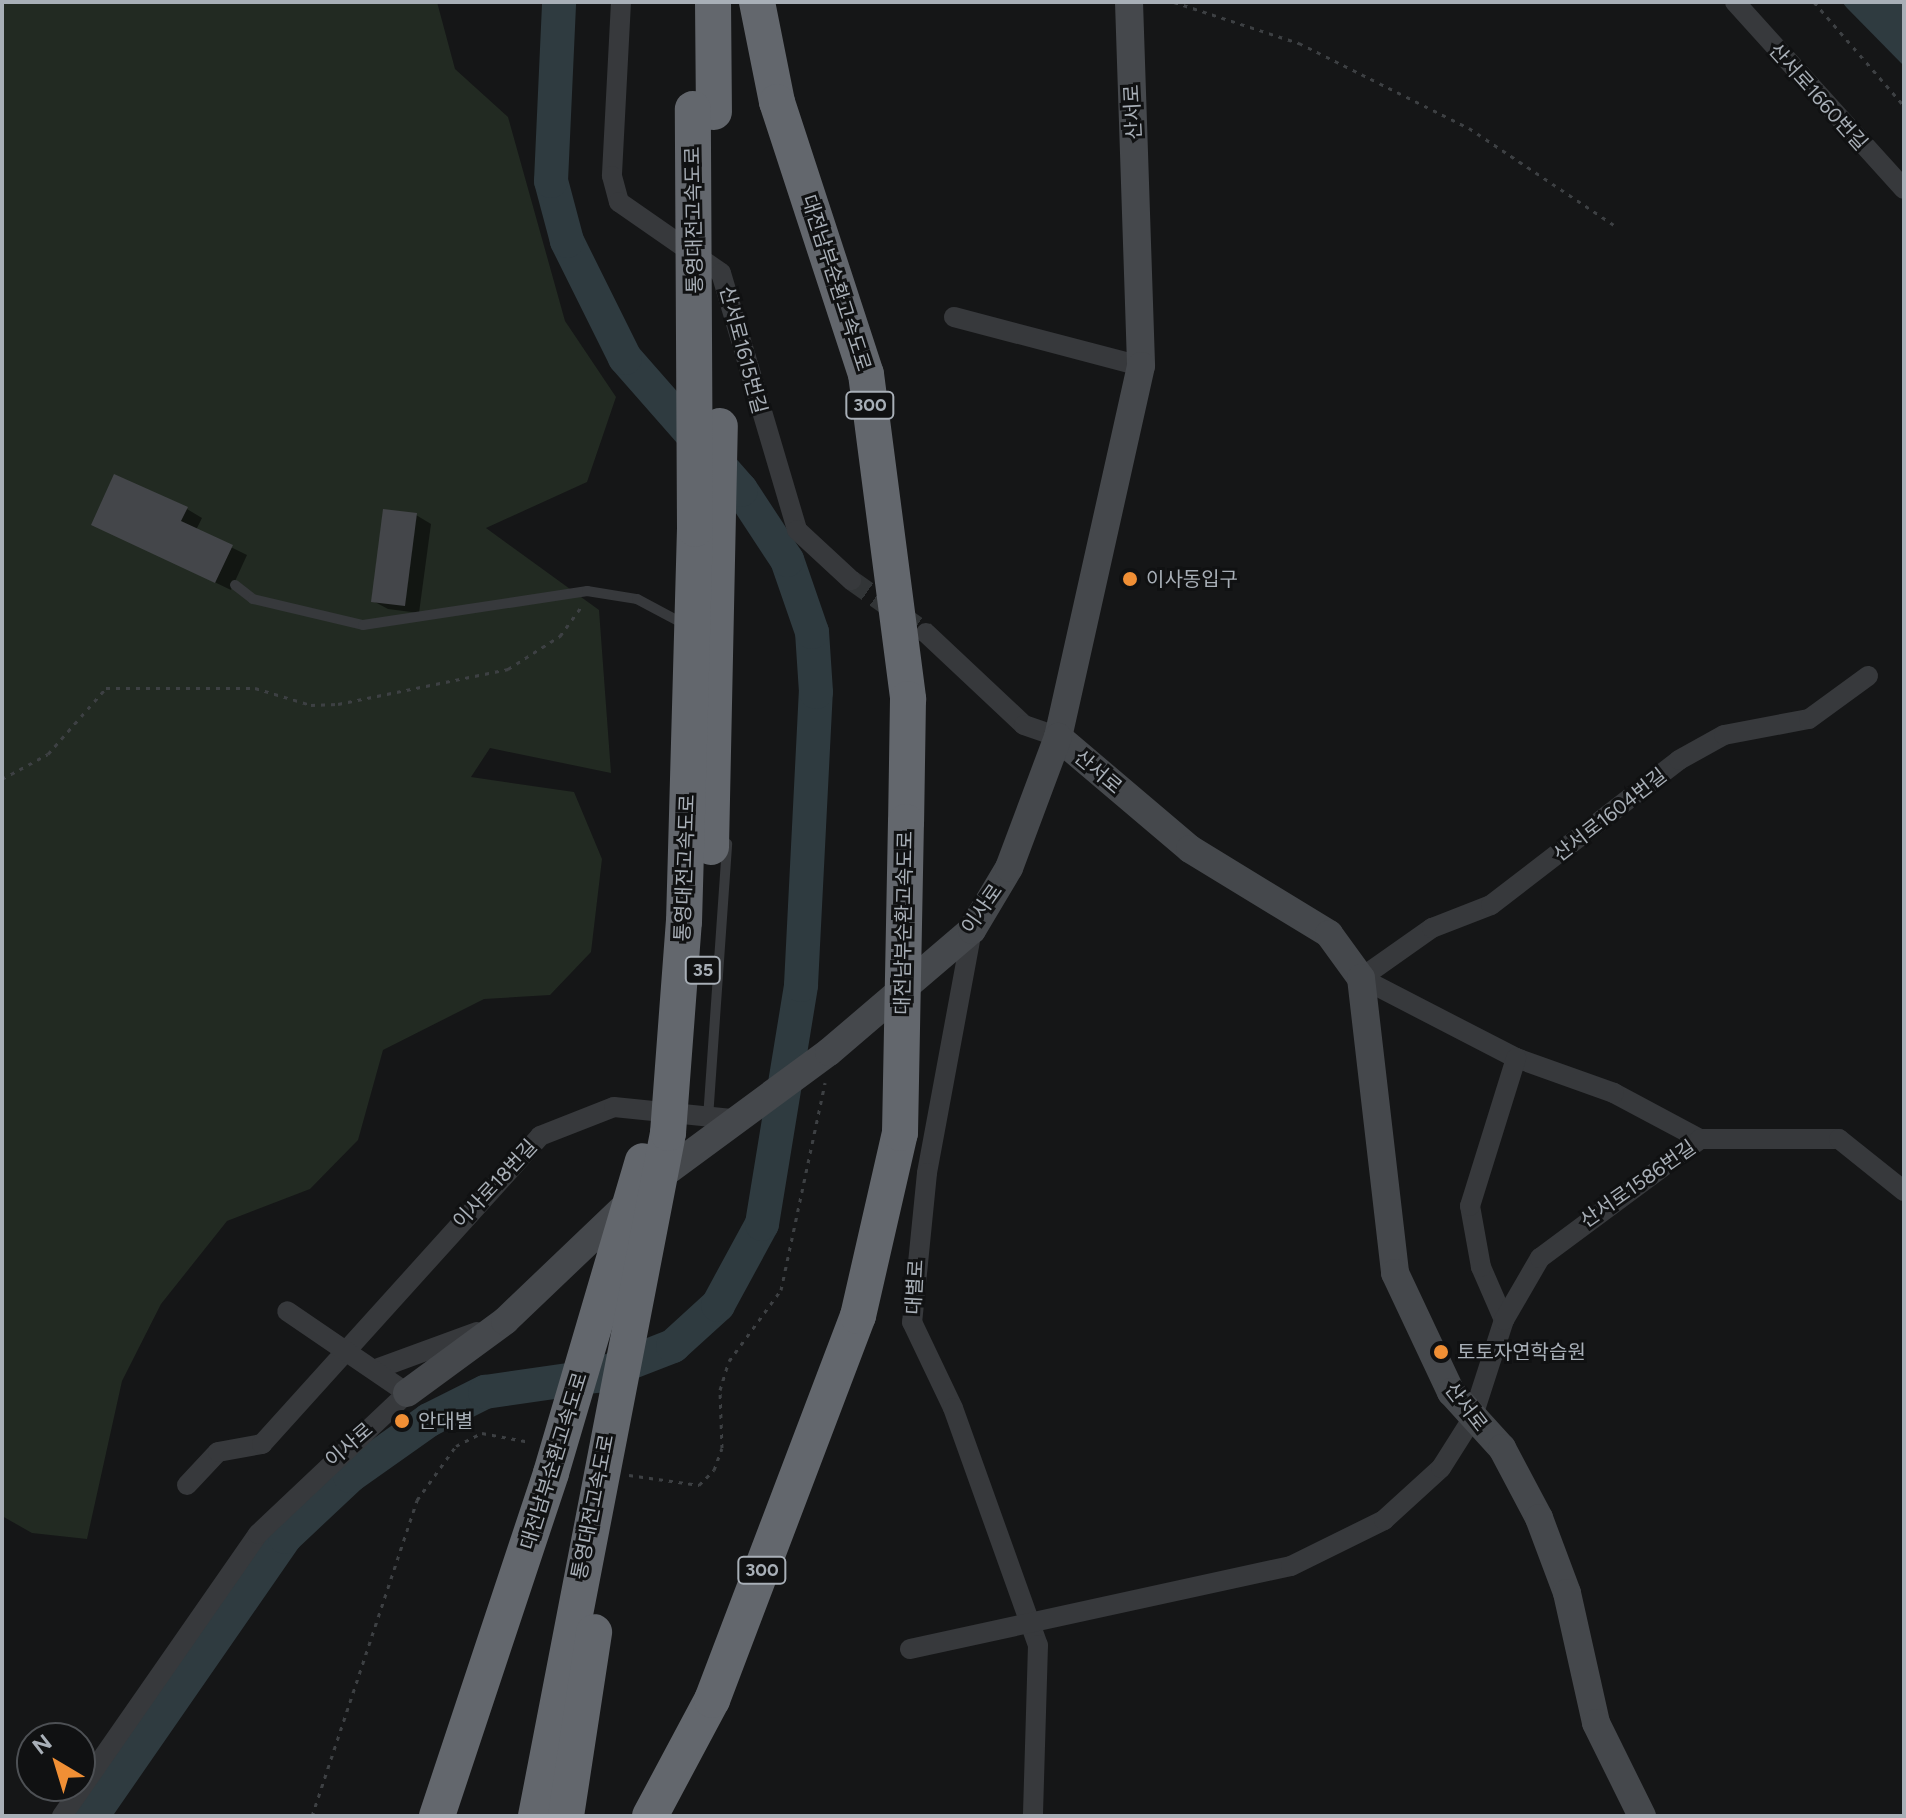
<!DOCTYPE html>
<html>
<head>
<meta charset="utf-8">
<style>
  body { margin:0 }
  #map { position:relative; width:1906px; height:1818px; overflow:hidden; background:#151617; font-family:Figtree,"Noto Sans KR",sans-serif }
  div>[style] { position:absolute }
  [style*='--x'] { left:calc(var(--x)*1px); top:calc(var(--y)*1px); width:calc(var(--w)*1px); rotate:calc(var(--a)*1deg) }
  .green>* { inset:0; background:#222a22 }
  .water>* { inset:0; background:#2f3b40 }
  .shadow>* { inset:0; background:#0007 }
  .river>* { height:34px; margin:-17px; padding:0 17px; transform-origin:17px; border-radius:17px; background:#2f3b40 }
  .building>* { inset:0; background:#44464a }
  .street-tunnel>* { height:20px; margin-top:-10px; transform-origin:0; background:repeating-linear-gradient(90deg,#323537 0 20px,transparent 0 30px) }
  .path>* { height:3px; margin-top:-1.5px; transform-origin:0; background:repeating-linear-gradient(90deg,#3d4043 0 4px,transparent 0 10px) }
  .lane>* { height:10px; margin:-5px; padding:0 5px; transform-origin:5px; border-radius:5px; background:#37393c }
  .street>* { height:20px; margin:-10px; padding:0 10px; transform-origin:10px; border-radius:10px; background:#37393c }
  .secondary>* { height:28px; margin:-14px; padding:0 14px; transform-origin:14px; border-radius:14px; background:#45484c }
  .highway>* { height:36px; margin:-18px; padding:0 18px; transform-origin:18px; border-radius:18px; background:#63676d }
  .highway-bridge>* { height:36px; margin:-18px; padding:0 18px; transform-origin:18px; border-radius:18px; background:#63676d }
  .dots>* { width:22px; height:22px; translate:-50% -50%; box-sizing:border-box; border:4px solid #101112; border-radius:50% }
  span { translate:-50% -50%; white-space:nowrap; text-align:center; line-height:1.15; -webkit-text-stroke:6px #101112; paint-order:stroke }
  .shield-label span { padding:2px 6px; background:#101112; border:2px solid; border-radius:6px; -webkit-text-stroke-width:0 }
  .shield-label { font-size:18px; color:#a8afb7; font-weight:700 }
  .street-label { font-size:20px; color:#a8afb7 }
  .poi-label { font-size:20px; color:#a8afb7 }
  .left { translate:0 -50%; text-align:left }
  .frame { position:absolute; inset:0; border:4px solid #a8afb7; pointer-events:none }
  .north { position:absolute; left:16px; top:1722px; width:80px; height:80px; box-sizing:border-box; background:#101112; border:2px solid #4d5054; border-radius:50%; rotate:322deg; font-size:22px; font-weight:700; line-height:32px; text-align:center; color:#a8afb7 }
  .north::after { content:''; display:block; margin:auto; width:28px; height:36px; background:#f08f35; clip-path:polygon(50% 0,100% 100%,50% 72%,0 100%) }
</style>
</head>
<body>
<div id="map">
  <div class="green">
    <div style="clip-path:polygon(2px 2px,437px 2px,455px 69px,508px 117px,565px 321px,616px 397px,587px 482px,486px 528px,599px 610px,611px 773px,490px 748px,471px 777px,574px 792px,602px 859px,591px 952px,550px 995px,484px 999px,383px 1050px,358px 1140px,310px 1189px,227px 1221px,161px 1304px,122px 1381px,87px 1539px,32px 1533px,2px 1516px)"></div>
  </div>
  <div class="water">
    <div style="clip-path:polygon(1842px 2px,1904px 2px,1904px 66px,1847px 8px)"></div>
  </div>
  <div class="shadow">
    <div style="clip-path:polygon(187px 509px,202px 518px,196px 530px,247px 555px,231px 590px,93px 524px)"></div>
    <div style="clip-path:polygon(416px 515px,431px 524px,419px 613px,388px 609px,373px 601px)"></div>
  </div>
  <div class="river">
    <div style="--x:92;--y:1816;--w:339;--a:-55.3"></div>
    <div style="--x:285;--y:1537;--w:89;--a:-43.2"></div>
    <div style="--x:350;--y:1476;--w:97;--a:-35.3"></div>
    <div style="--x:429;--y:1420;--w:63;--a:-26.6"></div>
    <div style="--x:485;--y:1392;--w:112;--a:-8.2"></div>
    <div style="--x:596;--y:1376;--w:83;--a:-21.3"></div>
    <div style="--x:673;--y:1346;--w:61;--a:-42.3"></div>
    <div style="--x:718;--y:1305;--w:92;--a:-61.5"></div>
    <div style="--x:762;--y:1224;--w:242;--a:-80.7"></div>
    <div style="--x:801;--y:985;--w:293;--a:-87.1"></div>
    <div style="--x:816;--y:692;--w:60;--a:-93.8"></div>
    <div style="--x:812;--y:632;--w:76;--a:-109.1"></div>
    <div style="--x:787;--y:560;--w:84;--a:-123.3"></div>
    <div style="--x:741;--y:490;--w:176;--a:-131.3"></div>
    <div style="--x:625;--y:358;--w:131;--a:-116.4"></div>
    <div style="--x:567;--y:241;--w:62;--a:-104.9"></div>
    <div style="--x:551;--y:181;--w:179;--a:-87.4"></div>
  </div>
  <div class="building">
    <div style="clip-path:polygon(114px 474px,188px 507px,181px 521px,233px 545px,215px 583px,91px 525px)"></div>
    <div style="clip-path:polygon(383px 509px,417px 513px,405px 606px,371px 602px)"></div>
  </div>
  <div class="street-tunnel">
    <div style="--x:851;--y:580;--w:92;--a:35.2"></div>
  </div>
  <div class="path">
    <div style="--x:1174;--y:2;--w:132;--a:18.2"></div>
    <div style="--x:1299;--y:43;--w:190;--a:26.6"></div>
    <div style="--x:1469;--y:128;--w:174;--a:33.8"></div>
    <div style="--x:1814;--y:2;--w:138;--a:49.1"></div>
    <div style="--x:2;--y:779;--w:52;--a:-28.5"></div>
    <div style="--x:48;--y:754;--w:88;--a:-48.7"></div>
    <div style="--x:106;--y:688;--w:149;--a:0"></div>
    <div style="--x:255;--y:688;--w:59;--a:16.9"></div>
    <div style="--x:311;--y:705;--w:27;--a:-2"></div>
    <div style="--x:338;--y:704;--w:174;--a:-11.6"></div>
    <div style="--x:508;--y:669;--w:62;--a:-32.4"></div>
    <div style="--x:560;--y:636;--w:37;--a:-54"></div>
    <div style="--x:629;--y:1475;--w:71;--a:8.1"></div>
    <div style="--x:699;--y:1485;--w:21;--a:-45"></div>
    <div style="--x:714;--y:1470;--w:23;--a:-70"></div>
    <div style="--x:722;--y:1448;--w:58;--a:-92"></div>
    <div style="--x:720;--y:1390;--w:30;--a:-73"></div>
    <div style="--x:729;--y:1361;--w:88;--a:-53.8"></div>
    <div style="--x:781;--y:1290;--w:212;--a:-78"></div>
    <div style="--x:312;--y:1816;--w:333;--a:-71.6"></div>
    <div style="--x:417;--y:1500;--w:67;--a:-54.2"></div>
    <div style="--x:456;--y:1446;--w:29;--a:-27"></div>
    <div style="--x:482;--y:1433;--w:49;--a:10.6"></div>
  </div>
  <div class="lane">
    <div style="--x:235;--y:585;--w:23;--a:38"></div>
    <div style="--x:253;--y:599;--w:113;--a:13.3"></div>
    <div style="--x:363;--y:625;--w:227;--a:-8.6"></div>
    <div style="--x:587;--y:591;--w:51;--a:9.1"></div>
    <div style="--x:637;--y:599;--w:55;--a:28"></div>
    <div style="--x:708;--y:1118;--w:275;--a:-86"></div>
  </div>
  <div class="street">
    <div style="--x:621;--y:2;--w:174;--a:93"></div>
    <div style="--x:612;--y:176;--w:27;--a:75"></div>
    <div style="--x:619;--y:202;--w:124;--a:34.8"></div>
    <div style="--x:721;--y:273;--w:268;--a:73.5"></div>
    <div style="--x:797;--y:530;--w:74;--a:42.8"></div>
    <div style="--x:1735;--y:2;--w:252;--a:47.9"></div>
    <div style="--x:954;--y:317;--w:193;--a:14.7"></div>
    <div style="--x:926;--y:633;--w:134;--a:43.2"></div>
    <div style="--x:1024;--y:725;--w:36;--a:19"></div>
    <div style="--x:972;--y:930;--w:247;--a:100.5"></div>
    <div style="--x:927;--y:1173;--w:150;--a:95.7"></div>
    <div style="--x:912;--y:1322;--w:95;--a:64.5"></div>
    <div style="--x:953;--y:1408;--w:252;--a:70.3"></div>
    <div style="--x:1038;--y:1645;--w:171;--a:91.7"></div>
    <div style="--x:1700;--y:1139;--w:98;--a:-151.9"></div>
    <div style="--x:1614;--y:1093;--w:104;--a:-160.3"></div>
    <div style="--x:1516;--y:1058;--w:174;--a:-152.7"></div>
    <div style="--x:1361;--y:978;--w:87;--a:-35.2"></div>
    <div style="--x:1432;--y:928;--w:63;--a:-21.3"></div>
    <div style="--x:1491;--y:905;--w:237;--a:-37.6"></div>
    <div style="--x:1679;--y:760;--w:51;--a:-29.1"></div>
    <div style="--x:1724;--y:735;--w:86;--a:-10.7"></div>
    <div style="--x:1809;--y:719;--w:73;--a:-36.1"></div>
    <div style="--x:1504;--y:1320;--w:58;--a:-113.5"></div>
    <div style="--x:1481;--y:1267;--w:62;--a:-100.2"></div>
    <div style="--x:1470;--y:1206;--w:155;--a:-72.7"></div>
    <div style="--x:379;--y:1368;--w:104;--a:-20.2"></div>
    <div style="--x:187;--y:1485;--w:45;--a:-46.8"></div>
    <div style="--x:218;--y:1452;--w:45;--a:-10.3"></div>
    <div style="--x:262;--y:1444;--w:415;--a:-47.9"></div>
    <div style="--x:540;--y:1136;--w:79;--a:-21.4"></div>
    <div style="--x:614;--y:1107;--w:128;--a:5.8"></div>
    <div style="--x:910;--y:1649;--w:390;--a:-12.3"></div>
    <div style="--x:1291;--y:1566;--w:104;--a:-26.3"></div>
    <div style="--x:1384;--y:1520;--w:77;--a:-42.4"></div>
    <div style="--x:1441;--y:1468;--w:58;--a:-57.7"></div>
    <div style="--x:1472;--y:1419;--w:104;--a:-72.1"></div>
    <div style="--x:1504;--y:1320;--w:72;--a:-59.9"></div>
    <div style="--x:1540;--y:1258;--w:199;--a:-36.6"></div>
    <div style="--x:1700;--y:1139;--w:139;--a:0"></div>
    <div style="--x:1839;--y:1139;--w:83;--a:38.7"></div>
    <div style="--x:62;--y:1816;--w:343;--a:-55.2"></div>
    <div style="--x:258;--y:1534;--w:205;--a:-43.4"></div>
    <div style="--x:407;--y:1393;--w:145;--a:-145.7"></div>
  </div>
  <div class="secondary">
    <div style="--x:1129;--y:2;--w:364;--a:88.1"></div>
    <div style="--x:1141;--y:366;--w:380;--a:102.6"></div>
    <div style="--x:1058;--y:737;--w:173;--a:40.3"></div>
    <div style="--x:1190;--y:849;--w:163;--a:31.4"></div>
    <div style="--x:1329;--y:934;--w:54;--a:54"></div>
    <div style="--x:1361;--y:978;--w:297;--a:83.4"></div>
    <div style="--x:1395;--y:1273;--w:132;--a:64.8"></div>
    <div style="--x:1451;--y:1392;--w:76;--a:47.7"></div>
    <div style="--x:1502;--y:1448;--w:79;--a:62.1"></div>
    <div style="--x:1539;--y:1518;--w:80;--a:69.5"></div>
    <div style="--x:1567;--y:1593;--w:133;--a:77.4"></div>
    <div style="--x:1596;--y:1723;--w:104;--a:63.7"></div>
    <div style="--x:407;--y:1393;--w:122;--a:-36.3"></div>
    <div style="--x:505;--y:1321;--w:191;--a:-43.7"></div>
    <div style="--x:643;--y:1189;--w:231;--a:-36.4"></div>
    <div style="--x:829;--y:1052;--w:188;--a:-40.5"></div>
    <div style="--x:972;--y:930;--w:72;--a:-59.2"></div>
    <div style="--x:1009;--y:868;--w:140;--a:-69.5"></div>
  </div>
  <div class="highway">
    <div style="--x:713;--y:2;--w:110;--a:89.5"></div>
    <div style="--x:757;--y:2;--w:102;--a:78.7"></div>
    <div style="--x:777;--y:102;--w:286;--a:71.9"></div>
    <div style="--x:866;--y:374;--w:328;--a:82.6"></div>
    <div style="--x:908;--y:699;--w:123;--a:90.9"></div>
    <div style="--x:437;--y:1816;--w:361;--a:-71.6"></div>
    <div style="--x:650;--y:1816;--w:132;--a:-61.9"></div>
    <div style="--x:712;--y:1700;--w:411;--a:-69.2"></div>
  </div>
  <div class="highway-bridge">
    <div style="--x:711;--y:847;--w:421;--a:-88.8"></div>
    <div style="--x:858;--y:1316;--w:188;--a:-77.1"></div>
    <div style="--x:900;--y:1133;--w:311;--a:-88.9"></div>
    <div style="--x:551;--y:1473;--w:325;--a:-73.6"></div>
    <div style="--x:536;--y:1816;--w:696;--a:-79.06"></div>
    <div style="--x:668;--y:1133;--w:212;--a:-85.7"></div>
    <div style="--x:684;--y:922;--w:393;--a:-88.4"></div>
    <div style="--x:695;--y:529;--w:420;--a:-90.3"></div>
    <div style="--x:566;--y:1816;--w:186;--a:-81.3"></div>
  </div>
  <div class="dots">
    <div style="left:1130px;top:579px;background:#f08f35"></div>
    <div style="left:1441px;top:1352px;background:#f08f35"></div>
    <div style="left:402px;top:1421px;background:#f08f35"></div>
  </div>
  <div class="shield-label">
    <span style="left:870px;top:405px">300</span>
    <span style="left:703px;top:970px">35</span>
    <span style="left:762px;top:1570px">300</span>
  </div>
  <div class="street-label">
    <span style="left:1818px;top:97px;rotate:48deg">산서로1660번길</span>
    <span style="left:1133px;top:112px;rotate:-93deg">산서로</span>
    <span style="left:694px;top:220px;rotate:-91deg">통영대전고속도로</span>
    <span style="left:836px;top:283px;rotate:72deg">대전남부순환고속도로</span>
    <span style="left:743px;top:350px;rotate:75deg">산서로1615번길</span>
    <span style="left:1098px;top:772px;rotate:40deg">산서로</span>
    <span style="left:1610px;top:815px;rotate:-38deg">산서로1604번길</span>
    <span style="left:685px;top:868px;rotate:-88deg">통영대전고속도로</span>
    <span style="left:982px;top:909px;rotate:-55deg">이사로</span>
    <span style="left:904px;top:923px;rotate:-89deg">대전남부순환고속도로</span>
    <span style="left:495px;top:1184px;rotate:-47deg">이사로18번길</span>
    <span style="left:1638px;top:1184px;rotate:-35deg">산서로1586번길</span>
    <span style="left:915px;top:1287px;rotate:-87deg">대별로</span>
    <span style="left:1466px;top:1407px;rotate:52deg">산서로</span>
    <span style="left:349px;top:1445px;rotate:-41deg">이사로</span>
    <span style="left:554px;top:1461px;rotate:-73deg">대전남부순환고속도로</span>
    <span style="left:593px;top:1507px;rotate:-79deg">통영대전고속도로</span>
  </div>
  <div class="poi-label">
    <span class="left" style="left:1146px;top:579px">이사동입구</span>
    <span class="left" style="left:1457px;top:1352px">토토자연학습원</span>
    <span class="left" style="left:418px;top:1421px">안대별</span>
  </div>
  <div class="frame"></div>
  <div class="north">N</div>
</div>
</body>
</html>
